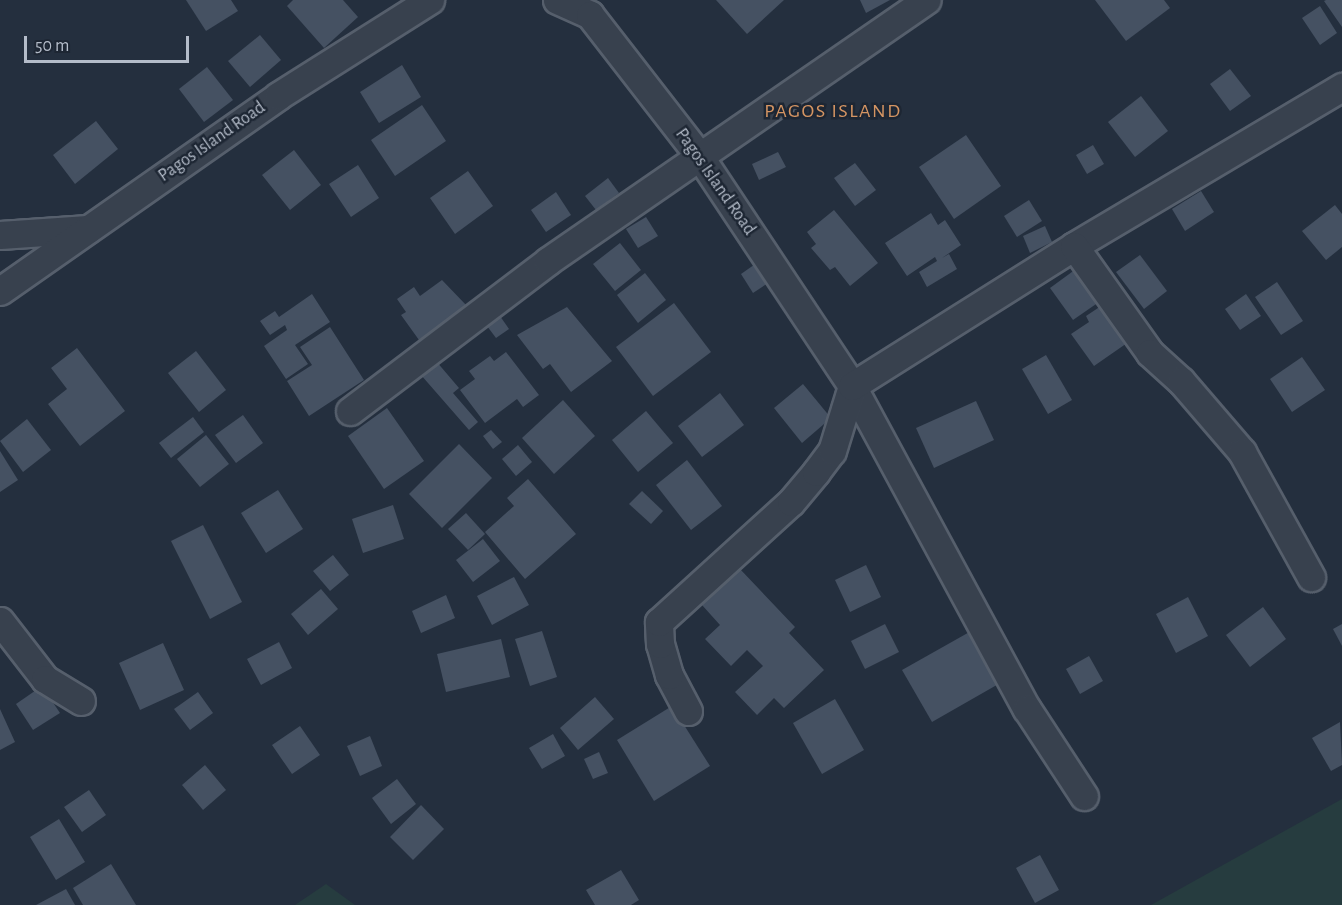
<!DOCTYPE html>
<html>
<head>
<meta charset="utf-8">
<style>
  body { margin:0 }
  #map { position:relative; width:1342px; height:905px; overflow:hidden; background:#242f3e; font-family:"Alegreya Sans",sans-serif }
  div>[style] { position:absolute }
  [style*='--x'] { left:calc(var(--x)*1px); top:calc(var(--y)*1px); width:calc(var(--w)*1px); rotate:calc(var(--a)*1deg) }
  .green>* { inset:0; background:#263c3f }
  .building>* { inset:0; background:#455162 }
  .roads { filter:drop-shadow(2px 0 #565f6c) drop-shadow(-2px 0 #565f6c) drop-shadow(0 2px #565f6c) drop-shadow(0 -2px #565f6c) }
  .minor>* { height:27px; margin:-13.5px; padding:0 13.5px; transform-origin:13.5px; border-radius:13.5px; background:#38414e }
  span { translate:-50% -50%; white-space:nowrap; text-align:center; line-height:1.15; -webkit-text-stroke:5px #1d2633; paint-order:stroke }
  .street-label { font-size:18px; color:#b4bcc9 }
  .neighbourhood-label { font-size:20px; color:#d59563; letter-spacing:1.5px }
  .scale { position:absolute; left:24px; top:36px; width:165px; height:27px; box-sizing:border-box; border:3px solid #b4bcc9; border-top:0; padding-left:8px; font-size:18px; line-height:21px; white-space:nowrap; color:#b4bcc9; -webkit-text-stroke:4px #1d2633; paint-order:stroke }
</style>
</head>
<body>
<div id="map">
  <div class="green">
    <div style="clip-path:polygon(1342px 799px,1342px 905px,1151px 905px)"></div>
    <div style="clip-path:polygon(326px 884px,355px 905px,295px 905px)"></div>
  </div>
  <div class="building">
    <div style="clip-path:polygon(186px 0,231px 0,238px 11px,206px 31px)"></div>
    <div style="clip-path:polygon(293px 0,343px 0,358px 17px,324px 48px,287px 6px)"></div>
    <div style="clip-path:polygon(716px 0,784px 0,747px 34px)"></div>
    <div style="clip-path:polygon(860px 0,890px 0,866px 13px)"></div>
    <div style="clip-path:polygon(1095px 0,1164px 0,1170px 8px,1126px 41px)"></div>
    <div style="clip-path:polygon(1326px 0,1342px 0,1342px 27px,1324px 1px)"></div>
    <div style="clip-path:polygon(1320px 6px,1337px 33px,1320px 45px,1302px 18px)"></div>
    <div style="clip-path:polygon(260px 35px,281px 60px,250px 87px,228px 61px)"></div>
    <div style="clip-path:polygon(402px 65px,421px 97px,379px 123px,360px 92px)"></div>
    <div style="clip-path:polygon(207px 67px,233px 100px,204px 122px,179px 89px)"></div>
    <div style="clip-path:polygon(1230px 69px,1251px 96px,1230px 111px,1210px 84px)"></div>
    <div style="clip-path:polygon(1141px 96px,1168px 131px,1135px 157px,1108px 122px)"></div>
    <div style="clip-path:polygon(422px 105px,446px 141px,395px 176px,371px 140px)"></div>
    <div style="clip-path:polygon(96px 121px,118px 149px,75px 184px,53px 155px)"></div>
    <div style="clip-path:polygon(966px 135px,1001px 186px,954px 219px,919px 167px)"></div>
    <div style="clip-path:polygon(1093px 145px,1104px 164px,1087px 174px,1076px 155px)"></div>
    <div style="clip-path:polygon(294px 150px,321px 185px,290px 210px,262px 175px)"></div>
    <div style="clip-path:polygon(778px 152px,786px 167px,759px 180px,752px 164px)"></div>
    <div style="clip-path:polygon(855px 163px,876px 190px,855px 206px,834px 178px)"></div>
    <div style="clip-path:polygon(358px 165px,379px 198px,351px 217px,329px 184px)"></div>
    <div style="clip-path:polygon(468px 171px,493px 206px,455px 234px,430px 198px)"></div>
    <div style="clip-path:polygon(608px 178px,619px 193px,596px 210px,585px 196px)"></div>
    <div style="clip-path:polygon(1201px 191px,1214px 212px,1185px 231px,1172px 209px)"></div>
    <div style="clip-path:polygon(556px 192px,571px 215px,546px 232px,531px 210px)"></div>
    <div style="clip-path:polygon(1029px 200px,1042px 221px,1017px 237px,1004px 216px)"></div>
    <div style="clip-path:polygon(1335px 205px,1342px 214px,1342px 247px,1326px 260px,1302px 231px)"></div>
    <div style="clip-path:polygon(834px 210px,878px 263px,850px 286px,835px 267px,830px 270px,811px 248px,816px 244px,807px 232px)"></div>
    <div style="clip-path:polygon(931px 213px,938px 225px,945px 220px,961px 245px,942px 258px,949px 254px,957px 269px,927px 287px,919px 272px,937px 261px,935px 257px,907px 276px,885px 243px)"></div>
    <div style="clip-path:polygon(646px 217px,658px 236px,638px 248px,626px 229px)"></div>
    <div style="clip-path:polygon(1045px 226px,1052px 242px,1030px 253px,1023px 236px)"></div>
    <div style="clip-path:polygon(620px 243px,641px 270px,615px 291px,593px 264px)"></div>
    <div style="clip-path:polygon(1140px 255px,1167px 291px,1144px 309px,1116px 272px)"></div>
    <div style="clip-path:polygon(761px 260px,774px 279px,753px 293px,741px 274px)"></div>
    <div style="clip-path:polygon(1076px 269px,1099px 302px,1073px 320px,1050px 288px)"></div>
    <div style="clip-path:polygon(645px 273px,666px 300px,638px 323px,617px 295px)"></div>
    <div style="clip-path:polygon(442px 280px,467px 306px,419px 340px,401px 315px,406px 312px,397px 299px,414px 287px,420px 296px)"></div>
    <div style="clip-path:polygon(1277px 282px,1303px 321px,1281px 335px,1255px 297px)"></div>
    <div style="clip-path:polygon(312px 294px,330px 322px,295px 345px,308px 364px,286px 379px,264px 346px,287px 330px,285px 325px,270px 335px,260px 321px,275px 311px,279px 317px)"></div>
    <div style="clip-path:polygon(1246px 294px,1261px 316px,1240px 330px,1225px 309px)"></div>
    <div style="clip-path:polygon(674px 303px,711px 352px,653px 396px,616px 347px)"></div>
    <div style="clip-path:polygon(1104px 304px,1130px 341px,1094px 366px,1071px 334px,1089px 322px,1086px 316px)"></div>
    <div style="clip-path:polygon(567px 307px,612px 361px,571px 392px,550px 364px,543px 369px,517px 335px)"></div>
    <div style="clip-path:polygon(500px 316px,509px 329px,496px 338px,487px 326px)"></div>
    <div style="clip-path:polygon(330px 327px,364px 380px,309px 416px,287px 381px,312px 365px,300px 347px)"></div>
    <div style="clip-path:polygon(77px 348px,125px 411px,80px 446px,48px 404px,67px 389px,51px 368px)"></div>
    <div style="clip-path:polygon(196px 351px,226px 390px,199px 412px,168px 373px)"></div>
    <div style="clip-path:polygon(506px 352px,539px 395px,523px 407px,517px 399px,485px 423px,460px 390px,475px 379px,469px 371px,490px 356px,494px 361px)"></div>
    <div style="clip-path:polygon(1046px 355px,1072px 400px,1048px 414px,1022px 369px)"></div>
    <div style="clip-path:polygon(1302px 357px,1325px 390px,1292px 412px,1270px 379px)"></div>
    <div style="clip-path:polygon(436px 361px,459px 388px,453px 393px,478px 422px,469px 430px,421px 375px)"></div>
    <div style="clip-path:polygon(803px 384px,831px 418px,802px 443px,774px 408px)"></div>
    <div style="clip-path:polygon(720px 393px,744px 425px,702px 457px,678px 426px)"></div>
    <div style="clip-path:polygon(563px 400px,595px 436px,554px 474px,522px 438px)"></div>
    <div style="clip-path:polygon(976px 401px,994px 440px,934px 468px,916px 428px)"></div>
    <div style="clip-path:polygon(387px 408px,424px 461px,384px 489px,348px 436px)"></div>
    <div style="clip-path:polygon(646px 411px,673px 443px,638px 472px,612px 440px)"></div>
    <div style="clip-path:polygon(243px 415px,263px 443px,236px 463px,215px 435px)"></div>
    <div style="clip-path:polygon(193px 417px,204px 432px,171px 458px,159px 443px)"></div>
    <div style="clip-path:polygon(27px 419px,51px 450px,23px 472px,0 441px)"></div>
    <div style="clip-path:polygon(491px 430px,502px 442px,493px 449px,483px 436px)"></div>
    <div style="clip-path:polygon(206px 435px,229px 464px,200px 487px,177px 459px)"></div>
    <div style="clip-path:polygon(459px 444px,492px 478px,442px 528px,409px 494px)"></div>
    <div style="clip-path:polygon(518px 445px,532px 462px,516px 476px,502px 459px)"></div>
    <div style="clip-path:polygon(0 451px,18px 480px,0 492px)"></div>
    <div style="clip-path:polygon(687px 460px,722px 506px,691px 530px,656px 485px)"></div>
    <div style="clip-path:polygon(528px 479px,576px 534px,525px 579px,485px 532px,514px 506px,507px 498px)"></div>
    <div style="clip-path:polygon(278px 490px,303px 529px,266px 553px,241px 513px)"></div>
    <div style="clip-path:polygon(642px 491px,663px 511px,651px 524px,629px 504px)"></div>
    <div style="clip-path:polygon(393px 505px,404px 539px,363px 553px,352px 519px)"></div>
    <div style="clip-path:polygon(466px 513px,485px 534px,468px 550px,448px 529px)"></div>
    <div style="clip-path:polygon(203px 525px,242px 602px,210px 619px,171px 541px)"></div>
    <div style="clip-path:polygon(483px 539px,500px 561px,473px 582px,456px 560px)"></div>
    <div style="clip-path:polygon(333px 555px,349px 575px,330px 591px,313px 571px)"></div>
    <div style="clip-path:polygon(866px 565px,881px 597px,850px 612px,835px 580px)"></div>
    <div style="clip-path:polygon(740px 569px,795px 627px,789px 633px,824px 670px,784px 708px,774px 698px,757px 715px,735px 692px,763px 666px,747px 650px,731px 666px,705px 639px,720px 625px,702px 605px)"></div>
    <div style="clip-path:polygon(514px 577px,529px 605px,492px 625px,477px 596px)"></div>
    <div style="clip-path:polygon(321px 589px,338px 609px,308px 635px,291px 614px)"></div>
    <div style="clip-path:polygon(446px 595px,455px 618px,421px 633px,412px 611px)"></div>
    <div style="clip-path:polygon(1188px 597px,1208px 636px,1176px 653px,1156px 614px)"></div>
    <div style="clip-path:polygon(1263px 607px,1286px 639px,1250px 667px,1226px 635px)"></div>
    <div style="clip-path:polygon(885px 624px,899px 652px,865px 669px,851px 641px)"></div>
    <div style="clip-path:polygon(1342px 624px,1342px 646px,1333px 629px)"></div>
    <div style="clip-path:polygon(973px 630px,1002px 682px,932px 722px,902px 670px)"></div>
    <div style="clip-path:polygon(542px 631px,557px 677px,530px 686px,515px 639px)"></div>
    <div style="clip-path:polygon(501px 639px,510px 677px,446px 692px,437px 654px)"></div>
    <div style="clip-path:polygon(279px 642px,292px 668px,261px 685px,247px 659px)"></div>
    <div style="clip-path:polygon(163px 643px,184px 690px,140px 710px,119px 663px)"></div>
    <div style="clip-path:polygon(1089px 656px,1103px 681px,1080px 694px,1066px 669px)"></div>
    <div style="clip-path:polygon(42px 686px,60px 713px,33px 730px,16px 704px)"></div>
    <div style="clip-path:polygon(198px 692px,213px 713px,190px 730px,174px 709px)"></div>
    <div style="clip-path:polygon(595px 697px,614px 719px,578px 750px,560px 728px)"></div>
    <div style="clip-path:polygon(835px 699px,864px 750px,822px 774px,793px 723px)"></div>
    <div style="clip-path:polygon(672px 706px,710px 766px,654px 801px,617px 740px)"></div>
    <div style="clip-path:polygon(0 709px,15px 742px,0 750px)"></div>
    <div style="clip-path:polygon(1340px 722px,1342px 765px,1331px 771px,1312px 738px)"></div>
    <div style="clip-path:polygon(300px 726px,320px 755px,292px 774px,272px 745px)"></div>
    <div style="clip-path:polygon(553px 734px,565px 756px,542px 769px,529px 748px)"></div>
    <div style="clip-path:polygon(370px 736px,382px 766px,360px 776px,347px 746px)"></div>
    <div style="clip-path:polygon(599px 752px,608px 773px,593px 779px,584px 759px)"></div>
    <div style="clip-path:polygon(205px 765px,226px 790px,203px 810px,182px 785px)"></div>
    <div style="clip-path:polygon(397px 779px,416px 804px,391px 824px,372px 798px)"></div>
    <div style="clip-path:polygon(89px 790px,106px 815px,82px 832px,64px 807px)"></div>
    <div style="clip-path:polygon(421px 805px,444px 829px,413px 860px,390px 837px)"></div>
    <div style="clip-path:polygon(59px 819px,85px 862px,56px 880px,30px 837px)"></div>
    <div style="clip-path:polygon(1040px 855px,1059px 890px,1035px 903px,1016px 868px)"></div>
    <div style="clip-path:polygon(111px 864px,136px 905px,83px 905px,73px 888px)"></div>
    <div style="clip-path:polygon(621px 870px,639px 900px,631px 905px,595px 905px,586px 890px)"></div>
    <div style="clip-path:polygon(66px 889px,75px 905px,36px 905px)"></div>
  </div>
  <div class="roads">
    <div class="minor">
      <div style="--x:557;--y:0;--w:36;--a:24"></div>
      <div style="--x:590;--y:15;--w:176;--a:52.2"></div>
      <div style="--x:698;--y:154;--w:278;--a:56.4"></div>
      <div style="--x:852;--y:386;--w:367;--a:61.6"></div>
      <div style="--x:1027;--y:709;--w:104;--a:56.8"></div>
      <div style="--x:0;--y:235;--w:88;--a:-3.9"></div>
      <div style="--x:1074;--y:246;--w:312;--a:-30.7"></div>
      <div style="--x:0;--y:291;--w:340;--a:-35"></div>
      <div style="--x:278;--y:96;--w:180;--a:-32.3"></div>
      <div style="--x:350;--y:411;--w:248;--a:-37.1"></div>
      <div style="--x:548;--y:261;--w:460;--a:-34.6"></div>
      <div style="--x:0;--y:621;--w:73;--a:52.2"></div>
      <div style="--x:45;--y:679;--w:42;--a:31.4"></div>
      <div style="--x:688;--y:711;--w:41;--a:-117.8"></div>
      <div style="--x:669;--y:675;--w:32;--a:-106"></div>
      <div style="--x:660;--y:644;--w:22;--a:-93"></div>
      <div style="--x:659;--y:622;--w:178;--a:-42.3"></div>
      <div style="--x:791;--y:502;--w:39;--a:-50"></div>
      <div style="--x:816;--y:472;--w:26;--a:-53"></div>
      <div style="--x:832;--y:451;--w:68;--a:-72.9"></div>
      <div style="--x:852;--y:386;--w:262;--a:-32.2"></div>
      <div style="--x:1074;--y:246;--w:131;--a:54.6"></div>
      <div style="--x:1150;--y:353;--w:42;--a:42.1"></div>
      <div style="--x:1181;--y:381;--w:94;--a:49.3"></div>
      <div style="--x:1242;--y:452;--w:143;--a:61.1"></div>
    </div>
  </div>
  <div class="street-label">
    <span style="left:212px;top:142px;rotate:-35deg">Pagos Island Road</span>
    <span style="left:715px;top:182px;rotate:55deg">Pagos Island Road</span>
  </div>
  <div class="neighbourhood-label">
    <span style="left:833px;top:111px">PAGOS ISLAND</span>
  </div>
  <div class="scale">50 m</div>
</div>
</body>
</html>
